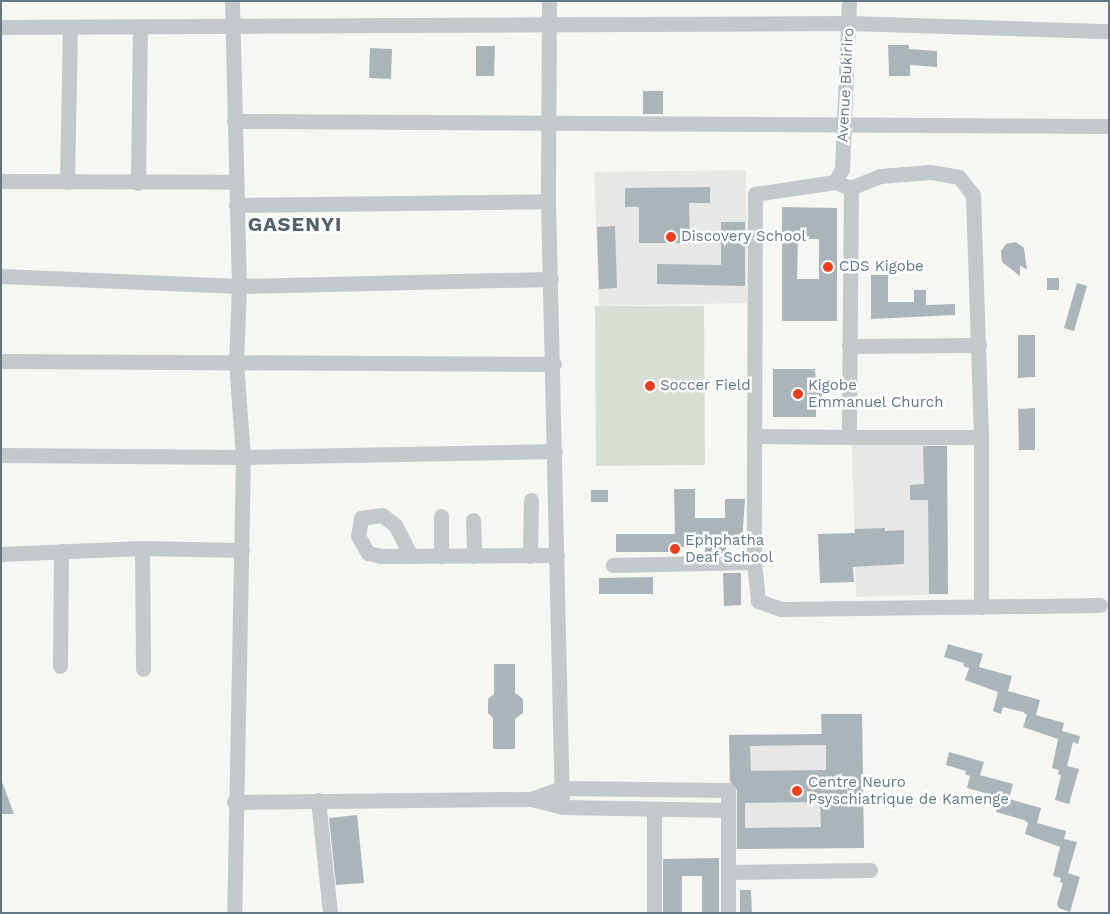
<!DOCTYPE html>
<html>
<head>
<meta charset="utf-8">
<style>
  body { margin:0 }
  #map { position:relative; width:1110px; height:914px; overflow:hidden; background:#f6f6f2; font-family:"Work Sans",sans-serif }
  div>[style] { position:absolute }
  [style*='--x'] { left:calc(var(--x)*1px); top:calc(var(--y)*1px); width:calc(var(--w)*1px); rotate:calc(var(--a)*1deg) }
  .built>* { inset:0; background:#e7e7e6 }
  .green>* { inset:0; background:#d7ded3 }
  .building>* { inset:0; background:#abb5b9 }
  .minor>* { height:15px; margin:-7.5px; padding:0 7.5px; transform-origin:7.5px; border-radius:7.5px; background:#c3c8ca }
  .dots>* { width:14px; height:14px; translate:-50% -50%; box-sizing:border-box; border:2px solid #fff; border-radius:50% }
  span { translate:-50% -50%; white-space:nowrap; text-align:center; line-height:1.15; -webkit-text-stroke:5px #fff; paint-order:stroke }
  .street-label { font-size:15px; color:#637885 }
  .poi-label { font-size:15px; color:#637885 }
  .left { translate:0 -50%; text-align:left }
  .district-label { font-size:20px; color:#52616a; font-weight:700; letter-spacing:1px }
  .frame { position:absolute; inset:0; border:2px solid #637885; pointer-events:none }
</style>
</head>
<body>
<div id="map">
  <div class="built">
    <div style="clip-path:polygon(746px 170px,747px 303px,599px 306px,594px 172px)"></div>
    <div style="clip-path:polygon(947px 442px,948px 594px,856px 597px,852px 444px)"></div>
    <div style="clip-path:polygon(821px 714px,862px 714px,864px 848px,731px 849px,729px 735px,821px 734px)"></div>
  </div>
  <div class="green">
    <div style="clip-path:polygon(595px 306px,704px 306px,705px 465px,596px 466px)"></div>
  </div>
  <div class="building">
    <div style="clip-path:polygon(888px 45px,909px 45px,909px 49px,937px 51px,937px 67px,910px 65px,910px 76px,889px 76px)"></div>
    <div style="clip-path:polygon(476px 46px,495px 46px,494px 76px,476px 76px)"></div>
    <div style="clip-path:polygon(370px 48px,392px 49px,391px 79px,369px 78px)"></div>
    <div style="clip-path:polygon(643px 91px,663px 91px,663px 114px,643px 114px)"></div>
    <div style="clip-path:polygon(710px 187px,710px 203px,689px 203px,690px 243px,639px 243px,639px 207px,625px 207px,625px 188px)"></div>
    <div style="clip-path:polygon(evenodd,782px 207px,837px 208px,837px 321px,782px 321px,782px 207px,798px 239px,819px 239px,819px 279px,797px 279px,798px 239px)"></div>
    <div style="clip-path:polygon(721px 222px,745px 222px,745px 286px,657px 284px,657px 264px,721px 265px)"></div>
    <div style="clip-path:polygon(615px 226px,617px 288px,599px 289px,597px 227px)"></div>
    <div style="clip-path:polygon(1016px 242px,1024px 248px,1027px 270px,1020px 265px,1020px 276px,1002px 262px,1001px 251px,1006px 244px)"></div>
    <div style="clip-path:polygon(871px 275px,888px 275px,888px 302px,914px 302px,914px 290px,926px 290px,926px 305px,955px 304px,955px 315px,871px 319px)"></div>
    <div style="clip-path:polygon(1047px 278px,1059px 278px,1059px 290px,1047px 290px)"></div>
    <div style="clip-path:polygon(1077px 283px,1087px 286px,1074px 331px,1064px 328px)"></div>
    <div style="clip-path:polygon(1018px 335px,1035px 335px,1035px 377px,1018px 378px)"></div>
    <div style="clip-path:polygon(773px 369px,815px 369px,816px 385px,822px 385px,822px 402px,816px 402px,816px 417px,773px 417px)"></div>
    <div style="clip-path:polygon(1035px 408px,1035px 450px,1019px 450px,1018px 409px)"></div>
    <div style="clip-path:polygon(923px 446px,947px 446px,948px 594px,929px 594px,928px 500px,910px 500px,910px 485px,924px 484px)"></div>
    <div style="clip-path:polygon(674px 489px,695px 489px,695px 518px,725px 518px,725px 499px,745px 499px,742px 543px,726px 543px,726px 553px,705px 554px,705px 547px,672px 547px,672px 552px,616px 552px,616px 534px,675px 534px)"></div>
    <div style="clip-path:polygon(591px 490px,608px 490px,608px 502px,591px 502px)"></div>
    <div style="clip-path:polygon(885px 528px,885px 531px,904px 530px,904px 564px,853px 567px,854px 582px,820px 583px,818px 534px,855px 533px,855px 529px)"></div>
    <div style="clip-path:polygon(723px 573px,741px 573px,741px 605px,724px 606px)"></div>
    <div style="clip-path:polygon(653px 577px,653px 594px,599px 594px,599px 578px)"></div>
    <div style="clip-path:polygon(948px 644px,983px 654px,979px 667px,1012px 676px,1008px 691px,1040px 700px,1036px 715px,1064px 723px,1062px 731px,1080px 736px,1078px 744px,1073px 742px,1067px 766px,1079px 769px,1069px 804px,1055px 800px,1061px 775px,1058px 774px,1059px 770px,1052px 768px,1058px 739px,1023px 727px,1027px 715px,1023px 712px,1003px 707px,1001px 714px,993px 711px,998px 692px,965px 680px,969px 668px,963px 666px,964px 663px,944px 657px)"></div>
    <div style="clip-path:polygon(494px 664px,515px 664px,515px 693px,523px 699px,523px 713px,515px 719px,515px 749px,493px 749px,493px 718px,488px 713px,488px 699px,494px 694px)"></div>
    <div style="clip-path:polygon(evenodd,821px 714px,862px 714px,864px 848px,737px 849px,737px 790px,730px 781px,729px 735px,822px 734px,821px 714px,826px 745px,826px 770px,751px 771px,750px 746px,826px 745px,821px 714px,820px 802px,821px 827px,745px 828px,745px 803px,820px 802px)"></div>
    <div style="clip-path:polygon(949px 752px,984px 762px,980px 775px,1013px 784px,1009px 799px,1041px 808px,1037px 823px,1066px 831px,1064px 839px,1077px 842px,1068px 873px,1080px 877px,1070px 912px,1059px 908px,1057px 904px,1063px 883px,1060px 882px,1061px 878px,1053px 876px,1060px 847px,1025px 834px,1028px 823px,1024px 820px,996px 812px,1000px 799px,996px 796px,967px 788px,970px 776px,965px 774px,966px 771px,946px 765px)"></div>
    <div style="clip-path:polygon(1px 782px,2px 782px,14px 814px,1px 814px)"></div>
    <div style="clip-path:polygon(357px 815px,364px 883px,336px 885px,329px 818px)"></div>
    <div style="clip-path:polygon(719px 858px,719px 913px,702px 913px,702px 876px,682px 876px,682px 913px,663px 913px,663px 859px)"></div>
    <div style="clip-path:polygon(740px 890px,751px 890px,752px 913px,740px 913px)"></div>
  </div>
  <div class="minor">
    <div style="--x:232;--y:1;--w:285;--a:88.6"></div>
    <div style="--x:239;--y:286;--w:77;--a:92.2"></div>
    <div style="--x:236;--y:363;--w:94;--a:85.7"></div>
    <div style="--x:243;--y:457;--w:456;--a:91.1"></div>
    <div style="--x:549;--y:1;--w:200;--a:90.3"></div>
    <div style="--x:548;--y:201;--w:606;--a:88.68"></div>
    <div style="--x:1;--y:27;--w:848;--a:-0.27"></div>
    <div style="--x:849;--y:23;--w:260;--a:1.8"></div>
    <div style="--x:234;--y:121;--w:875;--a:0.33"></div>
    <div style="--x:1;--y:181;--w:235;--a:0.2"></div>
    <div style="--x:67;--y:182;--w:154;--a:-88.9"></div>
    <div style="--x:835;--y:182;--w:15;--a:-62"></div>
    <div style="--x:842;--y:169;--w:168;--a:-87.6"></div>
    <div style="--x:138;--y:183;--w:156;--a:-89.3"></div>
    <div style="--x:851;--y:188;--w:17;--a:-159"></div>
    <div style="--x:835;--y:182;--w:81;--a:171.5"></div>
    <div style="--x:755;--y:194;--w:368;--a:90.2"></div>
    <div style="--x:754;--y:562;--w:39;--a:84"></div>
    <div style="--x:758;--y:601;--w:24;--a:19"></div>
    <div style="--x:781;--y:609;--w:319;--a:-0.7"></div>
    <div style="--x:236;--y:205;--w:312;--a:-0.7"></div>
    <div style="--x:1;--y:276;--w:238;--a:2.4"></div>
    <div style="--x:239;--y:286;--w:312;--a:-1.3"></div>
    <div style="--x:849;--y:346;--w:130;--a:-0.4"></div>
    <div style="--x:1;--y:361;--w:553;--a:0.31"></div>
    <div style="--x:754;--y:436;--w:95;--a:0.6"></div>
    <div style="--x:1;--y:455;--w:242;--a:0.5"></div>
    <div style="--x:243;--y:457;--w:312;--a:-1.1"></div>
    <div style="--x:441;--y:516;--w:40;--a:90"></div>
    <div style="--x:473;--y:520;--w:36;--a:88"></div>
    <div style="--x:142;--y:548;--w:121;--a:89.5"></div>
    <div style="--x:1;--y:554;--w:141;--a:-2.4"></div>
    <div style="--x:142;--y:548;--w:100;--a:1.1"></div>
    <div style="--x:411;--y:556;--w:35;--a:-117"></div>
    <div style="--x:395;--y:525;--w:16;--a:-142"></div>
    <div style="--x:382;--y:515;--w:21;--a:172"></div>
    <div style="--x:361;--y:518;--w:18;--a:99"></div>
    <div style="--x:358;--y:536;--w:20;--a:60"></div>
    <div style="--x:368;--y:553;--w:13;--a:13"></div>
    <div style="--x:381;--y:556;--w:176;--a:-0.3"></div>
    <div style="--x:530;--y:556;--w:56;--a:-89"></div>
    <div style="--x:613;--y:565;--w:141;--a:-1.2"></div>
    <div style="--x:981;--y:607;--w:170;--a:-90"></div>
    <div style="--x:981;--y:437;--w:242;--a:-91.9"></div>
    <div style="--x:973;--y:195;--w:23;--a:-128"></div>
    <div style="--x:959;--y:177;--w:29;--a:-170"></div>
    <div style="--x:930;--y:172;--w:50;--a:175.4"></div>
    <div style="--x:880;--y:176;--w:31;--a:158"></div>
    <div style="--x:851;--y:188;--w:249;--a:90.5"></div>
    <div style="--x:849;--y:437;--w:132;--a:0"></div>
    <div style="--x:60;--y:666;--w:115;--a:-89.5"></div>
    <div style="--x:531;--y:799;--w:32;--a:-20"></div>
    <div style="--x:561;--y:788;--w:167;--a:0.7"></div>
    <div style="--x:728;--y:790;--w:123;--a:90"></div>
    <div style="--x:318;--y:800;--w:114;--a:83.9"></div>
    <div style="--x:234;--y:802;--w:297;--a:-0.6"></div>
    <div style="--x:531;--y:799;--w:32;--a:14"></div>
    <div style="--x:562;--y:807;--w:166;--a:1"></div>
    <div style="--x:654;--y:811;--w:102;--a:90"></div>
    <div style="--x:728;--y:872;--w:142;--a:-0.8"></div>
  </div>
  <div class="dots">
    <div style="left:671px;top:237px;background:#ed3f1b"></div>
    <div style="left:828px;top:267px;background:#ed3f1b"></div>
    <div style="left:650px;top:386px;background:#ed3f1b"></div>
    <div style="left:798px;top:394px;background:#ed3f1b"></div>
    <div style="left:675px;top:549px;background:#ed3f1b"></div>
    <div style="left:797px;top:791px;background:#ed3f1b"></div>
  </div>
  <div class="street-label">
    <span style="left:846px;top:85px;rotate:-87deg">Avenue Bukiriro</span>
  </div>
  <div class="poi-label">
    <span class="left" style="left:681px;top:237px">Discovery School</span>
    <span class="left" style="left:839px;top:267px">CDS Kigobe</span>
    <span class="left" style="left:808px;top:394px">Kigobe<br>Emmanuel Church</span>
    <span class="left" style="left:660px;top:386px">Soccer Field</span>
    <span class="left" style="left:685px;top:549px">Ephphatha<br>Deaf School</span>
    <span class="left" style="left:808px;top:791px">Centre Neuro<br>Psyschiatrique de Kamenge</span>
  </div>
  <div class="district-label">
    <span style="left:295px;top:224px">GASENYI</span>
  </div>
  <div class="frame"></div>
</div>
</body>
</html>
